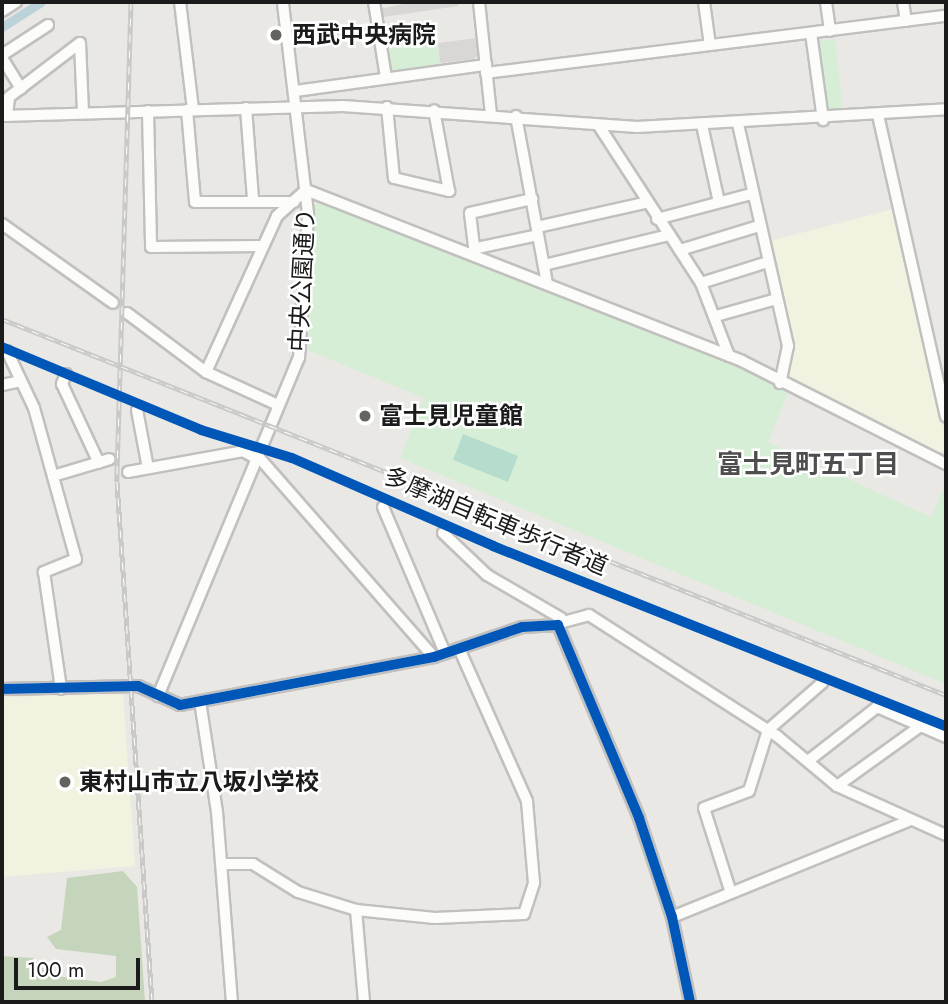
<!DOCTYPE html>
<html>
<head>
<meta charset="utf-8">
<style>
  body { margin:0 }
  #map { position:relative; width:948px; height:1004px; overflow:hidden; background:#eae8e4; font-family:Jost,"Noto Sans JP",sans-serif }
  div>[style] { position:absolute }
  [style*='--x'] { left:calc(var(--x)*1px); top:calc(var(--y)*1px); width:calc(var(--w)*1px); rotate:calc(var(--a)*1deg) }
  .education>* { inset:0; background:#f2f2e0 }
  .religious>* { inset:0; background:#d8d7d5 }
  .forest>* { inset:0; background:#c5d5bc }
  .park>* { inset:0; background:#d5eed5 }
  .pitch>* { inset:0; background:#b5dccd }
  .canal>* { height:9px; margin:-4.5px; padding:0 4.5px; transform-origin:4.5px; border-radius:4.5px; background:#bcd2d9 }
  .roads { filter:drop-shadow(2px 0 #c1c0be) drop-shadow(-2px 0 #c1c0be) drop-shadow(0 2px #c1c0be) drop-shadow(0 -2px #c1c0be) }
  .minor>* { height:10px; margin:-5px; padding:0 5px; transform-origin:5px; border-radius:5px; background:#fcfcfb }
  .rail>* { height:5px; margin-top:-2.5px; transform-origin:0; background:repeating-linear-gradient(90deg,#fff 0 8px,#c9c9c8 0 16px); box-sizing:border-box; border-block:2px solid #c9c9c8 }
  .cycleway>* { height:10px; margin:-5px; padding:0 5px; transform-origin:5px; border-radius:5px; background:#0057b8 }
  .dots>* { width:19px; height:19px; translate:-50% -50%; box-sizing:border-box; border:4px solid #fff; border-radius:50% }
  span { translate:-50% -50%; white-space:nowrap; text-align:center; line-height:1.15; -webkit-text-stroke:5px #fff; paint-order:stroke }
  .poi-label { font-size:24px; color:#1b1b1b; font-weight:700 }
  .left { translate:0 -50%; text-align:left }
  .street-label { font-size:24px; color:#1b1b1b }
  .neighbourhood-label { font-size:26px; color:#4e4e4e; font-weight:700 }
  .frame { position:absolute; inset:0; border:4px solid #1b1b1b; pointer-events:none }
  .scale { position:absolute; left:14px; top:958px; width:126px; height:32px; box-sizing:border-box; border:4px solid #1b1b1b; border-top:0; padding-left:9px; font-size:21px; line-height:24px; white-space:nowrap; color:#1b1b1b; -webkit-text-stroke:5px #fff; paint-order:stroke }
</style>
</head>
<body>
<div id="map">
  <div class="education">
    <div style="clip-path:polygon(897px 208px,946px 439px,946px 450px,933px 454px,789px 377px,790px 326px,770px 241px)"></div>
    <div style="clip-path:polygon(123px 694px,135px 866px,2px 877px,2px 697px)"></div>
  </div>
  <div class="religious">
    <div style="clip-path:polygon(413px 2px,458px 2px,458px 6px,377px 18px,375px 10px)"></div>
    <div style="clip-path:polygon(338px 24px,379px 31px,380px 39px,343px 35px,327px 43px,288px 38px,296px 28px,330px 32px)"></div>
    <div style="clip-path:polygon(484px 37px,485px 48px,474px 59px,440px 63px,438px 43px)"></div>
  </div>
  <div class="forest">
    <div style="clip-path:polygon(123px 871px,137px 887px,145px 1002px,2px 1001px,2px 956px,33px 958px,49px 975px,101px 982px,116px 977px,116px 956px,56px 949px,47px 937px,61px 930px,67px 878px)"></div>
  </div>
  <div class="park">
    <div style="clip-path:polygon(835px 39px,843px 111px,826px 113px,818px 41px)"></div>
    <div style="clip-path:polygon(437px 42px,441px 71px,386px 78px,381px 49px)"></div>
    <div style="clip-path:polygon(321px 200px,746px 367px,788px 393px,768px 442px,931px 517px,946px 483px,946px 684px,400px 458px,424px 398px,307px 350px,313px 206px)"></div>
  </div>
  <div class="pitch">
    <div style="clip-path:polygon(463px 434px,518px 456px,508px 482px,453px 460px)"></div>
  </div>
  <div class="canal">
    <div style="--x:2;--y:27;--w:46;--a:-32.7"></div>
  </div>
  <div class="roads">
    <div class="minor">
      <div style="--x:180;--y:2;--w:108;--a:83.1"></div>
      <div style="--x:374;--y:2;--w:77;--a:81"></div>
      <div style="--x:479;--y:2;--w:113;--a:83.9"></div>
      <div style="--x:704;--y:2;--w:43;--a:82.1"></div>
      <div style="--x:826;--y:2;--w:29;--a:82"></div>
      <div style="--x:903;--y:2;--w:19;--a:81"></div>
      <div style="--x:2;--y:11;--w:17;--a:-33"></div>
      <div style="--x:811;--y:33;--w:88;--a:82.1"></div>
      <div style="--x:2;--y:55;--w:55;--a:-33.1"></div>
      <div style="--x:2;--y:58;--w:36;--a:58"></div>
      <div style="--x:486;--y:73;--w:464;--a:-7.1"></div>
      <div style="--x:295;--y:91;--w:193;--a:-7.8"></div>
      <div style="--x:387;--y:107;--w:71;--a:84.4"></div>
      <div style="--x:394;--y:178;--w:57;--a:13.3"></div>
      <div style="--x:449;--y:191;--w:82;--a:-100.5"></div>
      <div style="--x:246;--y:108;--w:91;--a:85.6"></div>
      <div style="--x:187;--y:110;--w:92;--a:85"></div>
      <div style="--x:195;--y:202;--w:99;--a:0"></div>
      <div style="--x:148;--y:111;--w:136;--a:88.7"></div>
      <div style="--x:151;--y:247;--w:111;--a:-0.5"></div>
      <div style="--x:878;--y:115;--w:309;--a:77.3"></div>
      <div style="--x:2;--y:116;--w:341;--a:-1.7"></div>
      <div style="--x:343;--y:106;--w:295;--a:4.1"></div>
      <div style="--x:637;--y:127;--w:310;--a:-3.3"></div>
      <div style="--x:7;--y:116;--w:19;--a:-84"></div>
      <div style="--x:9;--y:97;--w:89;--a:-37.3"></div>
      <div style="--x:80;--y:43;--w:70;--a:87.5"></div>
      <div style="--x:516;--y:116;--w:171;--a:79.5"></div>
      <div style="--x:738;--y:124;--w:228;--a:77.3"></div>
      <div style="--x:788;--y:346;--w:38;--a:102"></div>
      <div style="--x:702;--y:125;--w:79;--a:77.6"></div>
      <div style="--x:599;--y:126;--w:187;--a:57"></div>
      <div style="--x:701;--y:283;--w:78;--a:69"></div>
      <div style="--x:306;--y:190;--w:468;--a:21.4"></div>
      <div style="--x:742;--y:361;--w:229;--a:26.8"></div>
      <div style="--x:657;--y:219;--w:97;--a:-14.9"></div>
      <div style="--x:2;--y:224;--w:136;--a:35.4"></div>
      <div style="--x:537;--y:227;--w:110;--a:-12.6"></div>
      <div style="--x:477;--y:248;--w:62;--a:-12"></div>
      <div style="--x:680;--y:250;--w:83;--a:-16.9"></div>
      <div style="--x:475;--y:255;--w:42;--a:-96.8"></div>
      <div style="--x:470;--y:213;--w:64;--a:-12.7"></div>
      <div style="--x:544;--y:265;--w:129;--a:-13.5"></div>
      <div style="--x:701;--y:283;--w:70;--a:-17.4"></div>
      <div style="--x:127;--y:313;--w:99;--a:36.8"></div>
      <div style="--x:716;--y:316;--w:63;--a:-15.6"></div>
      <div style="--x:7;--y:351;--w:63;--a:64.7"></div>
      <div style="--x:34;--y:408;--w:157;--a:74.5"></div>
      <div style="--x:76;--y:559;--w:35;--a:158"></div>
      <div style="--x:44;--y:572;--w:118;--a:81.7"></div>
      <div style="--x:66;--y:374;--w:11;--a:112"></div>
      <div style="--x:62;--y:384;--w:87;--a:64.9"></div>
      <div style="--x:2;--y:385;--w:19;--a:-12"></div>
      <div style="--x:278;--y:405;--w:79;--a:-155.4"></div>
      <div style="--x:206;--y:372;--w:171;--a:-65.5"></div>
      <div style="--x:277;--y:216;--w:39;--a:-42"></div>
      <div style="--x:137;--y:410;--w:59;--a:79.3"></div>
      <div style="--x:256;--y:454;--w:270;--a:48.8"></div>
      <div style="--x:128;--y:472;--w:117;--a:-10.3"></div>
      <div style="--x:243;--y:451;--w:13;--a:29"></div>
      <div style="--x:53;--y:476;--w:59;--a:-16.6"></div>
      <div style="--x:383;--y:507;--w:159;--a:67"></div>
      <div style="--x:443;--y:533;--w:61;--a:43.7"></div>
      <div style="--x:487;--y:575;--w:86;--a:30.2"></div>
      <div style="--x:556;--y:624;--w:34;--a:-15"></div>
      <div style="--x:589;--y:615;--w:224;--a:32.8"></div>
      <div style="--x:777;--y:736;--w:78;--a:39.8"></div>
      <div style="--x:837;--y:786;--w:120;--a:24.2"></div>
      <div style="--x:2;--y:689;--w:136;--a:-1.3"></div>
      <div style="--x:138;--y:686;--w:46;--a:24.3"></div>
      <div style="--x:180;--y:705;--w:258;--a:-10.7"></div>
      <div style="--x:434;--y:657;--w:93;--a:-18.8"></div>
      <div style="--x:522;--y:627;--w:36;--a:-3"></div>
      <div style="--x:558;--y:625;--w:209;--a:67.2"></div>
      <div style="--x:639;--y:818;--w:104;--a:71.6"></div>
      <div style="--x:672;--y:917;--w:87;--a:78"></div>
      <div style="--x:158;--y:696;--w:366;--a:-67.4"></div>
      <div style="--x:299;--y:358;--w:145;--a:-86.4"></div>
      <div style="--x:308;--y:213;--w:212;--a:-96.8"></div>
      <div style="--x:200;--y:701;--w:112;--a:81.3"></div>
      <div style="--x:217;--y:812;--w:191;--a:85.5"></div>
      <div style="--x:808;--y:761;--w:88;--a:-38"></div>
      <div style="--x:877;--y:707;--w:75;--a:23.5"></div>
      <div style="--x:837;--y:786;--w:105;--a:-35.7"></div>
      <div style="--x:223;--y:864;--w:30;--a:0"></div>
      <div style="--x:253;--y:864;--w:53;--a:31.9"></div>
      <div style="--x:298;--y:892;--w:61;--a:17.2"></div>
      <div style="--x:356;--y:910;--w:79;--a:5.8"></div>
      <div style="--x:435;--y:918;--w:89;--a:-2.6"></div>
      <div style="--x:524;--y:914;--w:33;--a:-72"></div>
      <div style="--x:534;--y:883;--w:82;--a:-94.9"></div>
      <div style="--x:527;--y:801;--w:167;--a:-114"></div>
      <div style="--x:731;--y:893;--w:89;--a:-107.6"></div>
      <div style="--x:704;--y:808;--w:48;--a:-20.7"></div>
      <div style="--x:749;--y:791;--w:64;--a:-72.7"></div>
      <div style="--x:768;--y:730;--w:72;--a:-41"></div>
      <div style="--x:356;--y:910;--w:92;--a:85"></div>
      <div style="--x:672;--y:917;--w:256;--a:-22.1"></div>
    </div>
  </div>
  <div class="rail">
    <div style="--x:131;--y:2;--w:480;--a:91.7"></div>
    <div style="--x:117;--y:482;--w:521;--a:86.15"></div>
    <div style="--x:2;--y:319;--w:1016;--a:21.72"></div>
  </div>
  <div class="cycleway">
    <div style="--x:2;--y:347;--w:216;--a:22.6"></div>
    <div style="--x:201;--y:430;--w:95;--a:17.1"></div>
    <div style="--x:292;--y:458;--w:219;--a:23.6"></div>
    <div style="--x:493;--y:546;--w:487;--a:21.7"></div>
    <div style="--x:2;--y:689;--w:136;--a:-1.3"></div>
    <div style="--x:138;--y:686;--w:46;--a:24.3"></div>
    <div style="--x:180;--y:705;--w:258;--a:-10.7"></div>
    <div style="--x:434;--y:657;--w:93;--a:-18.8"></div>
    <div style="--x:522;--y:627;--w:36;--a:-3"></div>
    <div style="--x:558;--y:625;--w:209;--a:67.2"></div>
    <div style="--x:639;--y:818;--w:104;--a:71.6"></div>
    <div style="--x:672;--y:917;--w:87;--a:78"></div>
  </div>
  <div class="dots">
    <div style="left:276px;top:35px;background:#636361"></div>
    <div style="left:365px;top:416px;background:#636361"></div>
    <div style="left:65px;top:782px;background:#636361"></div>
  </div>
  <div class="poi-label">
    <span class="left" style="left:292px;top:35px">西武中央病院</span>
    <span class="left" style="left:379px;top:416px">富士見児童館</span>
    <span class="left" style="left:79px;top:782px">東村山市立八坂小学校</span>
  </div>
  <div class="street-label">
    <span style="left:302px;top:280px;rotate:-87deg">中央公園通り</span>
    <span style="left:496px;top:521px;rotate:23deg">多摩湖自転車歩行者道</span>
  </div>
  <div class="neighbourhood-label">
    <span style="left:808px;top:465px">富士見町五丁目</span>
  </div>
  <div class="frame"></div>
  <div class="scale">100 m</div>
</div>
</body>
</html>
